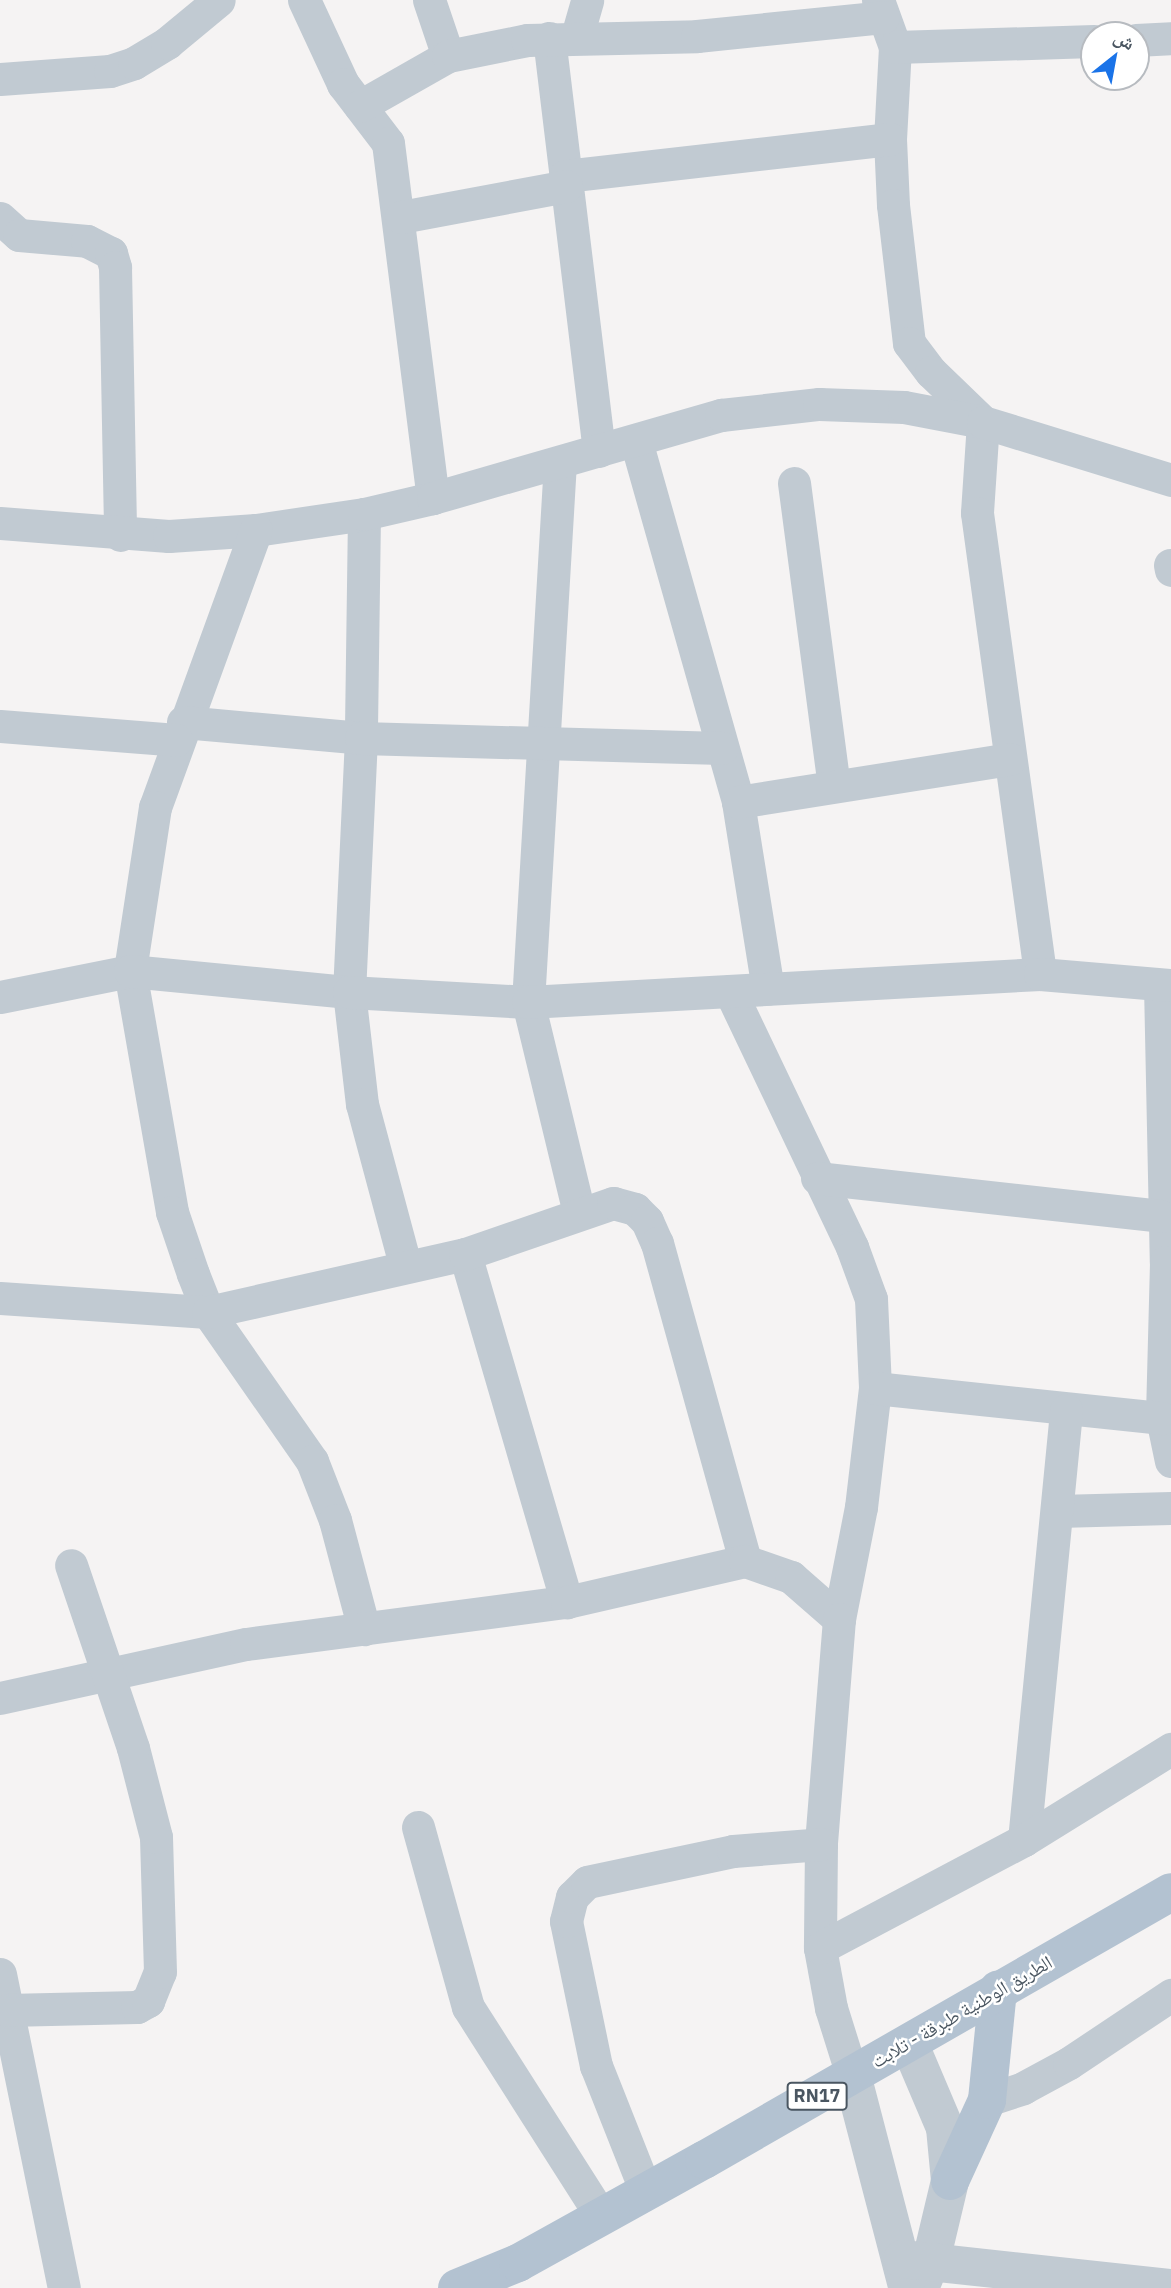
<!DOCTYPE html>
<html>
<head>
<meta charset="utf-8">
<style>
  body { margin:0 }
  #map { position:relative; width:1171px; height:2288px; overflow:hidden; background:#f5f3f3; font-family:"IBM Plex Sans","Noto Naskh Arabic",sans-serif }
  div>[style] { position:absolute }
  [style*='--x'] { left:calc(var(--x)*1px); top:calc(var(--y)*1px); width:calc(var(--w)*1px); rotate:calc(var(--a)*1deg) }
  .minor>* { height:33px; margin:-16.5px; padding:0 16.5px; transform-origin:16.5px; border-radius:16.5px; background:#c1cad2 }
  .tertiary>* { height:38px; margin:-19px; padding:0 19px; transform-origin:19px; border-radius:19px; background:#c1cad2 }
  .primary>* { height:38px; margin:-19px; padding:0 19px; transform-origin:19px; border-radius:19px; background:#b3c2d1 }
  span { translate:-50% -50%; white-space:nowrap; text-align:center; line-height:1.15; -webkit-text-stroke:5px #fff; paint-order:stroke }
  .shield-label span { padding:2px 5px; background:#fff; border:2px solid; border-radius:5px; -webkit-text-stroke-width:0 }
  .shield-label { font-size:18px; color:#4a5661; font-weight:700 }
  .street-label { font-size:19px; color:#4a5661 }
  .north { position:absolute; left:1080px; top:21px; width:70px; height:70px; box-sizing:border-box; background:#fff; border:2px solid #b7bbc0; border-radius:50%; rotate:31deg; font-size:19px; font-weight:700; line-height:28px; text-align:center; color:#4a5661 }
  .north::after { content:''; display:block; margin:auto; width:24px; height:32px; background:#1a73e8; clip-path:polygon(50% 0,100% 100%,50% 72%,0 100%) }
</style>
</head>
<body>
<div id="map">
  <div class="minor">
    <div style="--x:304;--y:0;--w:93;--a:65.1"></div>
    <div style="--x:343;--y:84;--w:74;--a:52.7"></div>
    <div style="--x:388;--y:143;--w:358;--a:82.8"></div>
    <div style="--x:429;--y:0;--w:59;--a:71.3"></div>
    <div style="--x:878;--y:0;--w:50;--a:70.1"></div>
    <div style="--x:895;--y:47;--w:92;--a:93.1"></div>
    <div style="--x:890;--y:139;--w:66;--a:87.4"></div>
    <div style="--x:893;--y:205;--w:139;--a:83.4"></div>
    <div style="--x:909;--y:343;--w:36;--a:53"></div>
    <div style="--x:931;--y:372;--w:72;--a:43.9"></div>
    <div style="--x:983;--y:422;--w:91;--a:93.8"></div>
    <div style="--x:977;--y:513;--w:465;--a:82.2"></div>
    <div style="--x:577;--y:36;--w:37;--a:-74"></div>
    <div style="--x:549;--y:38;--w:416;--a:83.1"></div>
    <div style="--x:1136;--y:40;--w:35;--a:-3"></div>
    <div style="--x:895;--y:47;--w:199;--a:-1.7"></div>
    <div style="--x:0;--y:79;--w:110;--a:-4.2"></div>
    <div style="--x:110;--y:71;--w:25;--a:-18"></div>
    <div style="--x:134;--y:63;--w:39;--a:-31"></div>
    <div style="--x:167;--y:43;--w:67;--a:-39.6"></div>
    <div style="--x:360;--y:106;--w:101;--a:-29.6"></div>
    <div style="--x:448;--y:56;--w:81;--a:-11.4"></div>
    <div style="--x:527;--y:40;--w:170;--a:-1.3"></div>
    <div style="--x:697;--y:36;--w:187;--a:-5.8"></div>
    <div style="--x:565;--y:176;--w:327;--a:-6.5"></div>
    <div style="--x:401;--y:217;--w:168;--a:-10.6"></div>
    <div style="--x:0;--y:218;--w:25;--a:42"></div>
    <div style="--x:19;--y:235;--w:68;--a:5"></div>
    <div style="--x:87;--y:241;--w:27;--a:27"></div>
    <div style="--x:111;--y:253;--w:15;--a:74"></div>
    <div style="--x:115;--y:267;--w:268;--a:88.9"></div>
    <div style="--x:636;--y:441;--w:375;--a:74.2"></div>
    <div style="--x:738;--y:802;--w:189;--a:80.9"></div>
    <div style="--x:560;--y:462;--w:541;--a:93.39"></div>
    <div style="--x:528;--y:1002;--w:217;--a:76.4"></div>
    <div style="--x:794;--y:483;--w:305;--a:82.5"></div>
    <div style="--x:364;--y:514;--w:224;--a:90.8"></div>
    <div style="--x:361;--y:738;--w:254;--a:92.7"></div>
    <div style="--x:349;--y:992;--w:113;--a:83.4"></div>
    <div style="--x:362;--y:1104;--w:167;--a:75"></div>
    <div style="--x:0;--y:523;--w:169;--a:4.4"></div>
    <div style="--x:169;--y:536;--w:87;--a:-3.9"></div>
    <div style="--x:256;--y:530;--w:109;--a:-8.4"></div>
    <div style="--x:364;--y:514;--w:71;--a:-13.1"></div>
    <div style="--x:433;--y:498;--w:300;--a:-16.1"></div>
    <div style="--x:721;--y:415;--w:99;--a:-6.4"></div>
    <div style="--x:819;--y:404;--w:85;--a:2"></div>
    <div style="--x:904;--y:407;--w:80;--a:10.8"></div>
    <div style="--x:983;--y:422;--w:197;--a:17.1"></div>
    <div style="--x:256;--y:530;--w:295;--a:110"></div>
    <div style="--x:155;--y:807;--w:166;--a:98.7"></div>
    <div style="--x:130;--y:971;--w:245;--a:80.1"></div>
    <div style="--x:172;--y:1212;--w:65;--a:71.3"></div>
    <div style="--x:193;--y:1274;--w:41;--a:68.5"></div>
    <div style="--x:208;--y:1312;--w:182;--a:55.1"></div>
    <div style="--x:312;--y:1461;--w:63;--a:68.7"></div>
    <div style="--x:335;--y:1520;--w:113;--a:75.1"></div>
    <div style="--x:1170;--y:565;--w:5;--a:79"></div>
    <div style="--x:183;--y:722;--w:179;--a:5.1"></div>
    <div style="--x:361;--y:738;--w:361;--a:1.6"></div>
    <div style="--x:0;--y:726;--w:177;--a:4.5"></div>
    <div style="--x:738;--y:802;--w:275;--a:-9"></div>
    <div style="--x:1160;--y:985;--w:277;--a:88.8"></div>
    <div style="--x:1166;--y:1262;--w:156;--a:91.5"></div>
    <div style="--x:1162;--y:1418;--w:44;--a:78.2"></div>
    <div style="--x:730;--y:991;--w:284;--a:64.5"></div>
    <div style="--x:852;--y:1247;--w:55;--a:69.9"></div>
    <div style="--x:871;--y:1299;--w:89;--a:87.4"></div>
    <div style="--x:875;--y:1388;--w:120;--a:96.7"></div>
    <div style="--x:861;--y:1507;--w:114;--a:101.1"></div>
    <div style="--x:0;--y:997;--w:133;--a:-11.3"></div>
    <div style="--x:130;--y:971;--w:220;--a:5.5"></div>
    <div style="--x:349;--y:992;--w:179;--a:3.2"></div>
    <div style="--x:528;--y:1002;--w:513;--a:-3.13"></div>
    <div style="--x:1040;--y:974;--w:131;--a:4.8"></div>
    <div style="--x:817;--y:1178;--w:346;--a:6.3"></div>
    <div style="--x:465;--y:1254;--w:363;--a:73.7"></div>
    <div style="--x:0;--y:1298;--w:208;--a:3.9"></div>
    <div style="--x:208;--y:1312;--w:263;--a:-12.7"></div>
    <div style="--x:465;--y:1254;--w:157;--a:-19"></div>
    <div style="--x:613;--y:1203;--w:23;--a:15"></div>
    <div style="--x:635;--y:1209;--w:17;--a:45"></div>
    <div style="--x:647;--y:1221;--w:24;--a:66"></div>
    <div style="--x:657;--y:1243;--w:330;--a:74.5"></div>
    <div style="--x:875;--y:1388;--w:289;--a:6"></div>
    <div style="--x:1058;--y:1511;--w:113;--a:-1.5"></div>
    <div style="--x:0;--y:1698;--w:252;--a:-12.4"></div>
    <div style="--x:246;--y:1644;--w:324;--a:-7.5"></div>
    <div style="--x:567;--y:1602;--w:183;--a:-13"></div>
    <div style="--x:745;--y:1561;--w:49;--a:19.2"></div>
    <div style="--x:791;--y:1577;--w:64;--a:41.2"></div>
    <div style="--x:839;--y:1619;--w:226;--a:94.6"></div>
    <div style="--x:821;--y:1844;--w:104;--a:90.6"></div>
    <div style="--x:820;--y:1948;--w:61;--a:79.6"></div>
    <div style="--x:831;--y:2008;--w:70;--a:72.6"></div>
    <div style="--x:418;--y:1827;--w:187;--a:74.5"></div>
    <div style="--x:468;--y:2007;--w:248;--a:57.5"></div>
    <div style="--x:1024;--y:1840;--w:432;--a:-84.4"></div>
    <div style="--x:820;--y:1948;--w:231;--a:-27.9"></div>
    <div style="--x:1024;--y:1840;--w:173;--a:-31.8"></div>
    <div style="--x:0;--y:1974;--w:320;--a:78.5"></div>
    <div style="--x:7;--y:2010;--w:130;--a:-1.3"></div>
    <div style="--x:137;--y:2007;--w:13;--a:-29"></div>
    <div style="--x:148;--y:2001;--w:31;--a:-68"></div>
    <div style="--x:160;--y:1972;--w:135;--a:-91.7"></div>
    <div style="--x:156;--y:1837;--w:92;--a:-104.5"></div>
    <div style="--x:133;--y:1748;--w:193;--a:-108.7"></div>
    <div style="--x:987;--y:2100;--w:38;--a:-18"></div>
    <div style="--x:1023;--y:2088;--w:52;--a:-28.5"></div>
    <div style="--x:1069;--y:2063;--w:123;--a:-33.7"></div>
    <div style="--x:646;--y:2192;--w:136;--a:-111.6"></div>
    <div style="--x:596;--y:2066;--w:148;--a:-101.7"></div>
    <div style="--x:566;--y:1921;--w:25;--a:-76"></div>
    <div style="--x:572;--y:1897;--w:21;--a:-45"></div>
    <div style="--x:587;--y:1882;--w:149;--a:-12"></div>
    <div style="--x:733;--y:1851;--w:88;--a:-4.5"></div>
  </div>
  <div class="tertiary">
    <div style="--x:909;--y:2043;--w:92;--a:67"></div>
    <div style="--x:945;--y:2128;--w:53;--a:84.6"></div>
    <div style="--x:950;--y:2181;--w:82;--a:103.4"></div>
    <div style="--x:931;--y:2261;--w:29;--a:112"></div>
    <div style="--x:852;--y:2075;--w:215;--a:75.4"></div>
    <div style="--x:902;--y:2259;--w:271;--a:6.2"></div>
  </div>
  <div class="primary">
    <div style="--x:950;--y:2181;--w:89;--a:-65.4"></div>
    <div style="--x:987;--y:2100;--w:111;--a:-84.3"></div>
    <div style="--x:457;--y:2288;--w:66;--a:-22.3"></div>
    <div style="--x:518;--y:2263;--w:213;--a:-29"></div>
    <div style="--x:704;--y:2160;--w:538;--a:-29.85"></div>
  </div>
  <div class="shield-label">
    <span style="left:817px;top:2096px">RN17</span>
  </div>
  <div class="street-label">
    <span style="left:962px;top:2012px;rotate:-30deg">الطريق الوطنية طبرقة - تلابت</span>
  </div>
  <div class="north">ش</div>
</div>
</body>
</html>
